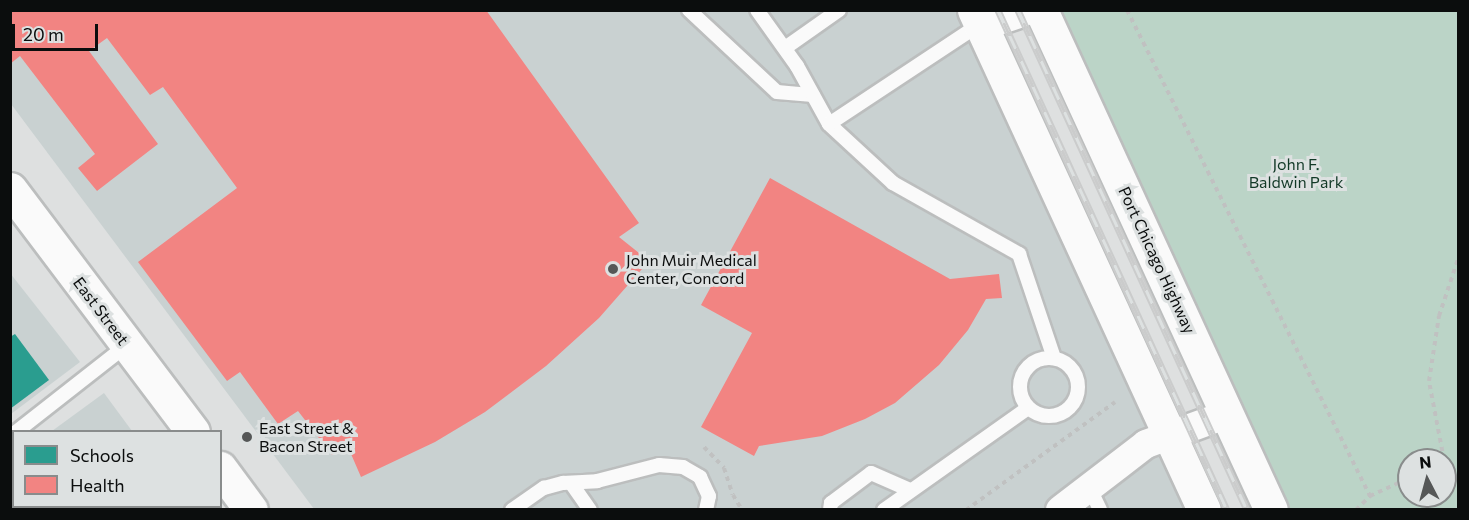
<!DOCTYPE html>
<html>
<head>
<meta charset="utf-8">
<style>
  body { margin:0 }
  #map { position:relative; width:1469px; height:520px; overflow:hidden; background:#dee0e0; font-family:Commissioner,sans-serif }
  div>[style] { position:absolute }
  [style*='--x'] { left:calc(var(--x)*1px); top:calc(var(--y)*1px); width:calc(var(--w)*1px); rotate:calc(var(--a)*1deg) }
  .built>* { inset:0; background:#c9d1d1 }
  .green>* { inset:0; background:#bbd4c7 }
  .schools>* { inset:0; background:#2a9d8f }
  .health>* { inset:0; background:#f28482 }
  .path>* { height:4px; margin-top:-2px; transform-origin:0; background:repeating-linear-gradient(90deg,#c0c1c1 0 4.5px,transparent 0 9px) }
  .roads { filter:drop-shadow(2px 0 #bcbebe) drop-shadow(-2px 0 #bcbebe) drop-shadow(0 2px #bcbebe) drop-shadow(0 -2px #bcbebe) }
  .service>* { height:14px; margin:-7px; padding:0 7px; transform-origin:7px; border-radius:7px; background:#fafafa }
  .service>.ring { margin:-7px; padding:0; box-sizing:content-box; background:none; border:14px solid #fafafa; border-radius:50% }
  .minor>* { height:28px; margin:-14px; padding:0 14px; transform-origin:14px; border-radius:14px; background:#fafafa }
  .tertiary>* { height:33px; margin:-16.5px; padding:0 16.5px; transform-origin:16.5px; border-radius:16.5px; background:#fafafa }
  .primary>* { height:33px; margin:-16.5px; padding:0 16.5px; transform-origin:16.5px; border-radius:16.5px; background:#fafafa }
  .rail>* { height:7px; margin-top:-3.5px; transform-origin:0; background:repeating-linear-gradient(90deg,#dde1e1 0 14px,#cbcccc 0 28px); box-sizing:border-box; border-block:2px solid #cbcccc }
  .dots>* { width:16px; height:16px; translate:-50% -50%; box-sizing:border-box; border:3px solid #dde1e1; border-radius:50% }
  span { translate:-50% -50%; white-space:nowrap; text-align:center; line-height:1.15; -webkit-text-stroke:6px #dde1e1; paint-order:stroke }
  .park-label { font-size:16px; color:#123927 }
  .poi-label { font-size:16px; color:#0b0d0d }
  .left { translate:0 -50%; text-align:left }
  .street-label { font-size:16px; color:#0b0d0d }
  .frame { position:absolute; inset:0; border:12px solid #0b0d0d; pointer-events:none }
  .legend { position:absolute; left:12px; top:430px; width:210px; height:78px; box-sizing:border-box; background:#dde1e1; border:2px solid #898c8c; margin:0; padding:8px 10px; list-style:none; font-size:18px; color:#0b0d0d }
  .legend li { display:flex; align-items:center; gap:12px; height:30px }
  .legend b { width:30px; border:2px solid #898c8c }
  .north { position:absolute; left:1397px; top:448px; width:60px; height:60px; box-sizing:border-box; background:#dde1e1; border:2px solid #898c8c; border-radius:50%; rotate:354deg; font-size:16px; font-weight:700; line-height:24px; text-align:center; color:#0b0d0d }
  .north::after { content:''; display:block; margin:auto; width:21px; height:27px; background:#555757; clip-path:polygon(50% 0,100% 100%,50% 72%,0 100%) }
  .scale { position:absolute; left:12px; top:24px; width:86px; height:27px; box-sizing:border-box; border:3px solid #0b0d0d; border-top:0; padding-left:8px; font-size:18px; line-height:21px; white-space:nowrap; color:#0b0d0d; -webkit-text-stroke:4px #dde1e1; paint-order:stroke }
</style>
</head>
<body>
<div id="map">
  <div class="built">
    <div style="clip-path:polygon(11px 11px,974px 11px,1204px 509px,314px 509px,11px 104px)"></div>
    <div style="clip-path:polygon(10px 273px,80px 362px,11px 414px,10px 414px)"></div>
    <div style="clip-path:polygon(104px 393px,132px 431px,52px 431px)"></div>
    <div style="clip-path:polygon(13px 460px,14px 506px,187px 506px,189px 509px,11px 509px,11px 462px)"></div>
  </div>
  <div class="green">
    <div style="clip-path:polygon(evenodd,1041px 11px,1458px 11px,1458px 509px,1271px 509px,1041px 11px,1409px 460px,1445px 460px,1445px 496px,1409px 496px,1409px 460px)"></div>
  </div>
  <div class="schools">
    <div style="clip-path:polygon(15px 334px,49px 380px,10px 409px,10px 337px)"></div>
  </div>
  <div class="health">
    <div style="clip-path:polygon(10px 10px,486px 10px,639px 223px,619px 237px,649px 261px,599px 318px,546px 366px,485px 412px,435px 442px,361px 477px,348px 447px,332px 455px,298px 411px,278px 424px,240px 372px,227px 381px,138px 262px,237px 188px,163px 87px,150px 95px,107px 38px,89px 51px,158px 144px,97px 191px,78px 168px,95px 154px,20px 56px,10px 64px)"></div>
    <div style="clip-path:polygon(770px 178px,950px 279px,999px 274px,1002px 298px,986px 299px,968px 330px,939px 365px,895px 403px,865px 419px,822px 436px,759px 446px,754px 456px,701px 427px,752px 333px,701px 305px)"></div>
  </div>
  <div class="path">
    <div style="--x:1127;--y:10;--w:543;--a:63.43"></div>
    <div style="--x:704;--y:447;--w:29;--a:46"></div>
    <div style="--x:724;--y:468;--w:28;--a:72"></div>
    <div style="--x:733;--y:495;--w:17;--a:59"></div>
    <div style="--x:1444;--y:460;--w:80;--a:-100.8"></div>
    <div style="--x:1429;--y:381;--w:66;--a:-81.3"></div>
    <div style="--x:1439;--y:316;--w:60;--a:-71.6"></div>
    <div style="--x:1445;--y:465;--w:19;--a:47"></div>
    <div style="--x:966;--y:510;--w:184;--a:-35.9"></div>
    <div style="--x:1356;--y:510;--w:20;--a:-45"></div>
    <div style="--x:1370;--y:496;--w:43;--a:-24.8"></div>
  </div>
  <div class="roads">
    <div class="service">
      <div style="--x:689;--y:10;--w:120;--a:43"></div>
      <div style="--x:777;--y:92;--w:36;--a:5"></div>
      <div style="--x:757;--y:10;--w:69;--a:54.5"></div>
      <div style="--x:797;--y:66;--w:66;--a:61.1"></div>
      <div style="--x:829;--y:124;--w:87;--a:42.7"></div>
      <div style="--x:893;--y:183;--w:145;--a:29.4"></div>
      <div style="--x:1019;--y:254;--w:110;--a:71.4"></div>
      <div style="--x:785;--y:48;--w:66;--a:-35.1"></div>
      <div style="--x:829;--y:124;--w:181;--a:-33.5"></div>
      <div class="ring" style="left:1020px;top:358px;width:44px;height:44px"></div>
      <div style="--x:16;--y:432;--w:141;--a:-38.1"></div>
      <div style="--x:571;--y:483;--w:33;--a:55"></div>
      <div style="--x:1089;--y:487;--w:25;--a:64"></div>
      <div style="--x:512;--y:510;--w:39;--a:-35"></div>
      <div style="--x:544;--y:488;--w:20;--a:-15"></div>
      <div style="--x:563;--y:483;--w:34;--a:-3"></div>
      <div style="--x:597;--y:481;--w:64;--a:-14.5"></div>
      <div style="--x:659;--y:465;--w:24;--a:5"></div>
      <div style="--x:683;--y:467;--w:20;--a:30"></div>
      <div style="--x:700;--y:477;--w:21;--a:65"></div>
      <div style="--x:709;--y:496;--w:14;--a:102"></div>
      <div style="--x:830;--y:510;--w:7;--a:-82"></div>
      <div style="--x:831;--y:503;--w:50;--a:-36.9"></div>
      <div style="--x:871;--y:473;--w:43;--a:23.6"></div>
      <div style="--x:884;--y:510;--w:176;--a:-35.3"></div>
    </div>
    <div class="minor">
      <div style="--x:1060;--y:510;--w:108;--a:-37.5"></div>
      <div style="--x:1146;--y:444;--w:87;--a:-20.1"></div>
    </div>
    <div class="tertiary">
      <div style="--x:10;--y:189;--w:304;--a:53"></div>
      <div style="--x:220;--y:468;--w:52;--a:53.6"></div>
    </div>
    <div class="primary">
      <div style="--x:974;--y:10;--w:550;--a:65.3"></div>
      <div style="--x:1041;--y:10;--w:550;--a:65.3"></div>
      <div style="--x:980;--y:24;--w:43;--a:-18.9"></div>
    </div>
  </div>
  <div class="rail">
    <div style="--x:998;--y:10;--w:550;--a:65.39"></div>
    <div style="--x:1018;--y:10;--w:550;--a:65.39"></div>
  </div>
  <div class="dots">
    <div style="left:613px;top:269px;background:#555757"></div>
    <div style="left:247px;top:437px;background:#555757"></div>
  </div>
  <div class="park-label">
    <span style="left:1296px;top:173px">John F.<br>Baldwin Park</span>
  </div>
  <div class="poi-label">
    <span class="left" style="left:626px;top:269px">John Muir Medical<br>Center, Concord</span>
    <span class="left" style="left:259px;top:437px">East Street &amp;<br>Bacon Street</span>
  </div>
  <div class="street-label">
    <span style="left:1157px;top:260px;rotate:65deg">Port Chicago Highway</span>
    <span style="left:101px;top:311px;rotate:53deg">East Street</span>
  </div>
  <div class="frame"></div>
  <ul class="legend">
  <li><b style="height:16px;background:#2a9d8f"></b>Schools</li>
  <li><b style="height:16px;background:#f28482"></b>Health</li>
  </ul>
  <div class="north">N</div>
  <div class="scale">20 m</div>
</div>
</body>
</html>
